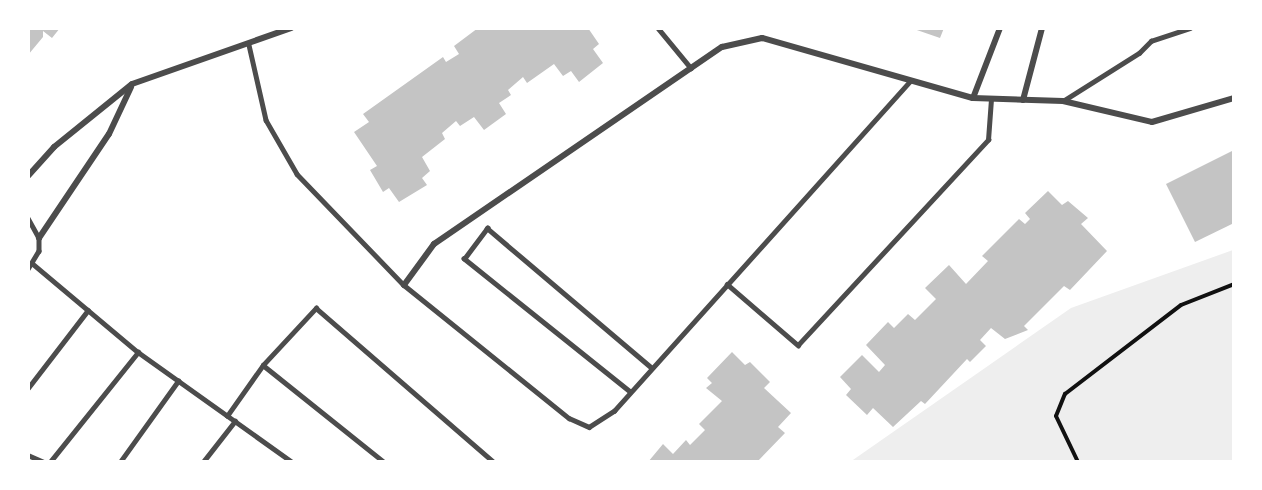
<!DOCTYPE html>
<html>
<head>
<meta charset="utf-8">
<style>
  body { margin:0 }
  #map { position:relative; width:1262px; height:490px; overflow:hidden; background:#fff; font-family:Poppins,sans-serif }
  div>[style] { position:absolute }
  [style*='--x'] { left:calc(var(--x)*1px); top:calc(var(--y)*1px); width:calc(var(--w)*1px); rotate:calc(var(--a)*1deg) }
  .green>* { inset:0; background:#eee }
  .building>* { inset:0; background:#c4c4c4 }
  .path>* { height:4px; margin:-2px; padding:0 2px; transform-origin:2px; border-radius:2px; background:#111 }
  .service>* { height:4.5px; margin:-2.25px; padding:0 2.25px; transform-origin:2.25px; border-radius:2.25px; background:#4c4c4c }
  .minor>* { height:6px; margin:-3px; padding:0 3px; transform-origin:3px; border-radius:3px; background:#4c4c4c }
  span { translate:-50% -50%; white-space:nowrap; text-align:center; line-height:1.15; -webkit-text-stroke:4.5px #fff; paint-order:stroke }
  .frame { position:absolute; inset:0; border:30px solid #fff; pointer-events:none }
</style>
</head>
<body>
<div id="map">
  <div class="green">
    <div style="clip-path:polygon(1233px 250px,1233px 461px,850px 462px,1071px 308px)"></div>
  </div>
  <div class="building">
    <div style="clip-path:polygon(28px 28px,60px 28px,52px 38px,43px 31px,43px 37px,28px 55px)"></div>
    <div style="clip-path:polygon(478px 28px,588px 28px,599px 44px,593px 49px,603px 63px,579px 82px,571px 71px,563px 76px,554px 64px,527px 83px,523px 77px,508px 90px,511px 95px,499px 103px,506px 114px,484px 130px,474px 117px,460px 126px,456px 121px,442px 133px,445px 139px,422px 157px,430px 171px,422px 178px,427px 185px,399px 202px,389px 188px,383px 192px,370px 170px,377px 166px,354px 132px,369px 122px,363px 114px,443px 57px,446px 62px,459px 54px,454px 46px)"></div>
    <div style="clip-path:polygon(911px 28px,944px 28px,940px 38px)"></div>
    <div style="clip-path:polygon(1232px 151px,1234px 223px,1195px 242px,1166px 184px)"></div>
    <div style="clip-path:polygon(1048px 191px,1062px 205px,1068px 201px,1088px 218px,1081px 224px,1107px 251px,1070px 290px,1064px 286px,1024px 326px,1028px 330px,1005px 339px,991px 328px,980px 340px,986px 346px,970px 362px,967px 359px,925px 404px,921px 401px,893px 427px,873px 408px,867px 415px,846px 395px,851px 389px,840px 377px,862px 355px,879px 372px,885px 365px,866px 345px,888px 322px,894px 328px,908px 314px,915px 320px,936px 299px,925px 288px,949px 265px,966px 284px,988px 261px,982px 256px,1019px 219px,1025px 224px,1030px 219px,1025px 213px)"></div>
    <div style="clip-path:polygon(732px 352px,745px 365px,750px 362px,770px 382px,764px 388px,791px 413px,778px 427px,785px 433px,757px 462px,648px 462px,663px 444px,673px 454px,686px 440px,690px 445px,705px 430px,699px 424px,722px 401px,706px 388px,712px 383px,707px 378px)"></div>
  </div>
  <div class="path">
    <div style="--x:1078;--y:462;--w:51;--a:-115.6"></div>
    <div style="--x:1056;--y:416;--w:24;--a:-68"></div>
    <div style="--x:1065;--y:394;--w:146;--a:-37.5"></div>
    <div style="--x:1181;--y:305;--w:57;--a:-21.6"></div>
  </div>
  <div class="service">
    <div style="--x:658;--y:28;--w:52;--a:50.5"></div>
    <div style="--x:249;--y:45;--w:77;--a:77.2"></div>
    <div style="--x:266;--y:120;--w:62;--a:60.1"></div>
    <div style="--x:297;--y:174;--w:154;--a:46.1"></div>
    <div style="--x:404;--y:285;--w:212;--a:38.9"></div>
    <div style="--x:569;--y:418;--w:22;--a:24"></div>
    <div style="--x:589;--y:427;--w:30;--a:-33"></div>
    <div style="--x:614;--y:411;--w:443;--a:-48.1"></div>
    <div style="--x:1063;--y:101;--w:90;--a:-32.3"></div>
    <div style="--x:1139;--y:53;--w:17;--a:-45"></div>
    <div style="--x:1151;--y:41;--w:41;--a:-18.4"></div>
    <div style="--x:28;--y:218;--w:23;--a:61"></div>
    <div style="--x:39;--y:238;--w:13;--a:90"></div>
    <div style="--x:39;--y:251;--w:21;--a:121"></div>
    <div style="--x:33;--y:264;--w:137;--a:40"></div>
    <div style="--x:138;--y:352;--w:189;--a:35.5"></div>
    <div style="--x:727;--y:284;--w:94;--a:40.7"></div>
    <div style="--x:798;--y:345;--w:280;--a:-47.2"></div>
    <div style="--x:988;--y:140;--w:41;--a:-85.8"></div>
    <div style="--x:263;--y:365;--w:78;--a:-47.1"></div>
    <div style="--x:316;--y:308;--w:235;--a:40.9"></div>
    <div style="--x:28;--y:388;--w:98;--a:-52.4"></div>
    <div style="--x:630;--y:392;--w:213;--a:-141.3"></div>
    <div style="--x:464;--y:259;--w:39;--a:-53"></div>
    <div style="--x:487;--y:228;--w:216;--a:40.3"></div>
    <div style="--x:227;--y:416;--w:62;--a:-54.8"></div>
    <div style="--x:263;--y:365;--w:155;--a:38.7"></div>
    <div style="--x:28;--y:455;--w:17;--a:24"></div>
    <div style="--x:50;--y:462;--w:141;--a:-51.3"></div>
    <div style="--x:120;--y:462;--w:100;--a:-54.4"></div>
    <div style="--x:203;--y:462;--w:52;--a:-52"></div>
  </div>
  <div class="minor">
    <div style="--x:973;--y:98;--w:75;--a:-68.9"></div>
    <div style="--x:1023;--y:100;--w:74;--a:-75.2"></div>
    <div style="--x:28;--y:176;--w:39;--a:-48"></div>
    <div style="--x:54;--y:147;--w:100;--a:-38.9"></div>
    <div style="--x:132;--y:84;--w:169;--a:-19.4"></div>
    <div style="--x:39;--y:238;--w:125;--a:-56.1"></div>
    <div style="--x:109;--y:134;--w:52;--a:-64.9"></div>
    <div style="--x:404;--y:285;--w:51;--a:-53.8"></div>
    <div style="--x:434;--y:244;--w:349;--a:-34.4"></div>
    <div style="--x:722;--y:47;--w:41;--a:-12.7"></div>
    <div style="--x:762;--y:38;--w:219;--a:15.9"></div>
    <div style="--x:973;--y:98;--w:90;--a:1.9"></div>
    <div style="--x:1063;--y:101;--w:91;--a:13.3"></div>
    <div style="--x:1152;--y:122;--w:85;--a:-16.3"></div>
  </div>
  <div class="frame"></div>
</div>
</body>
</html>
